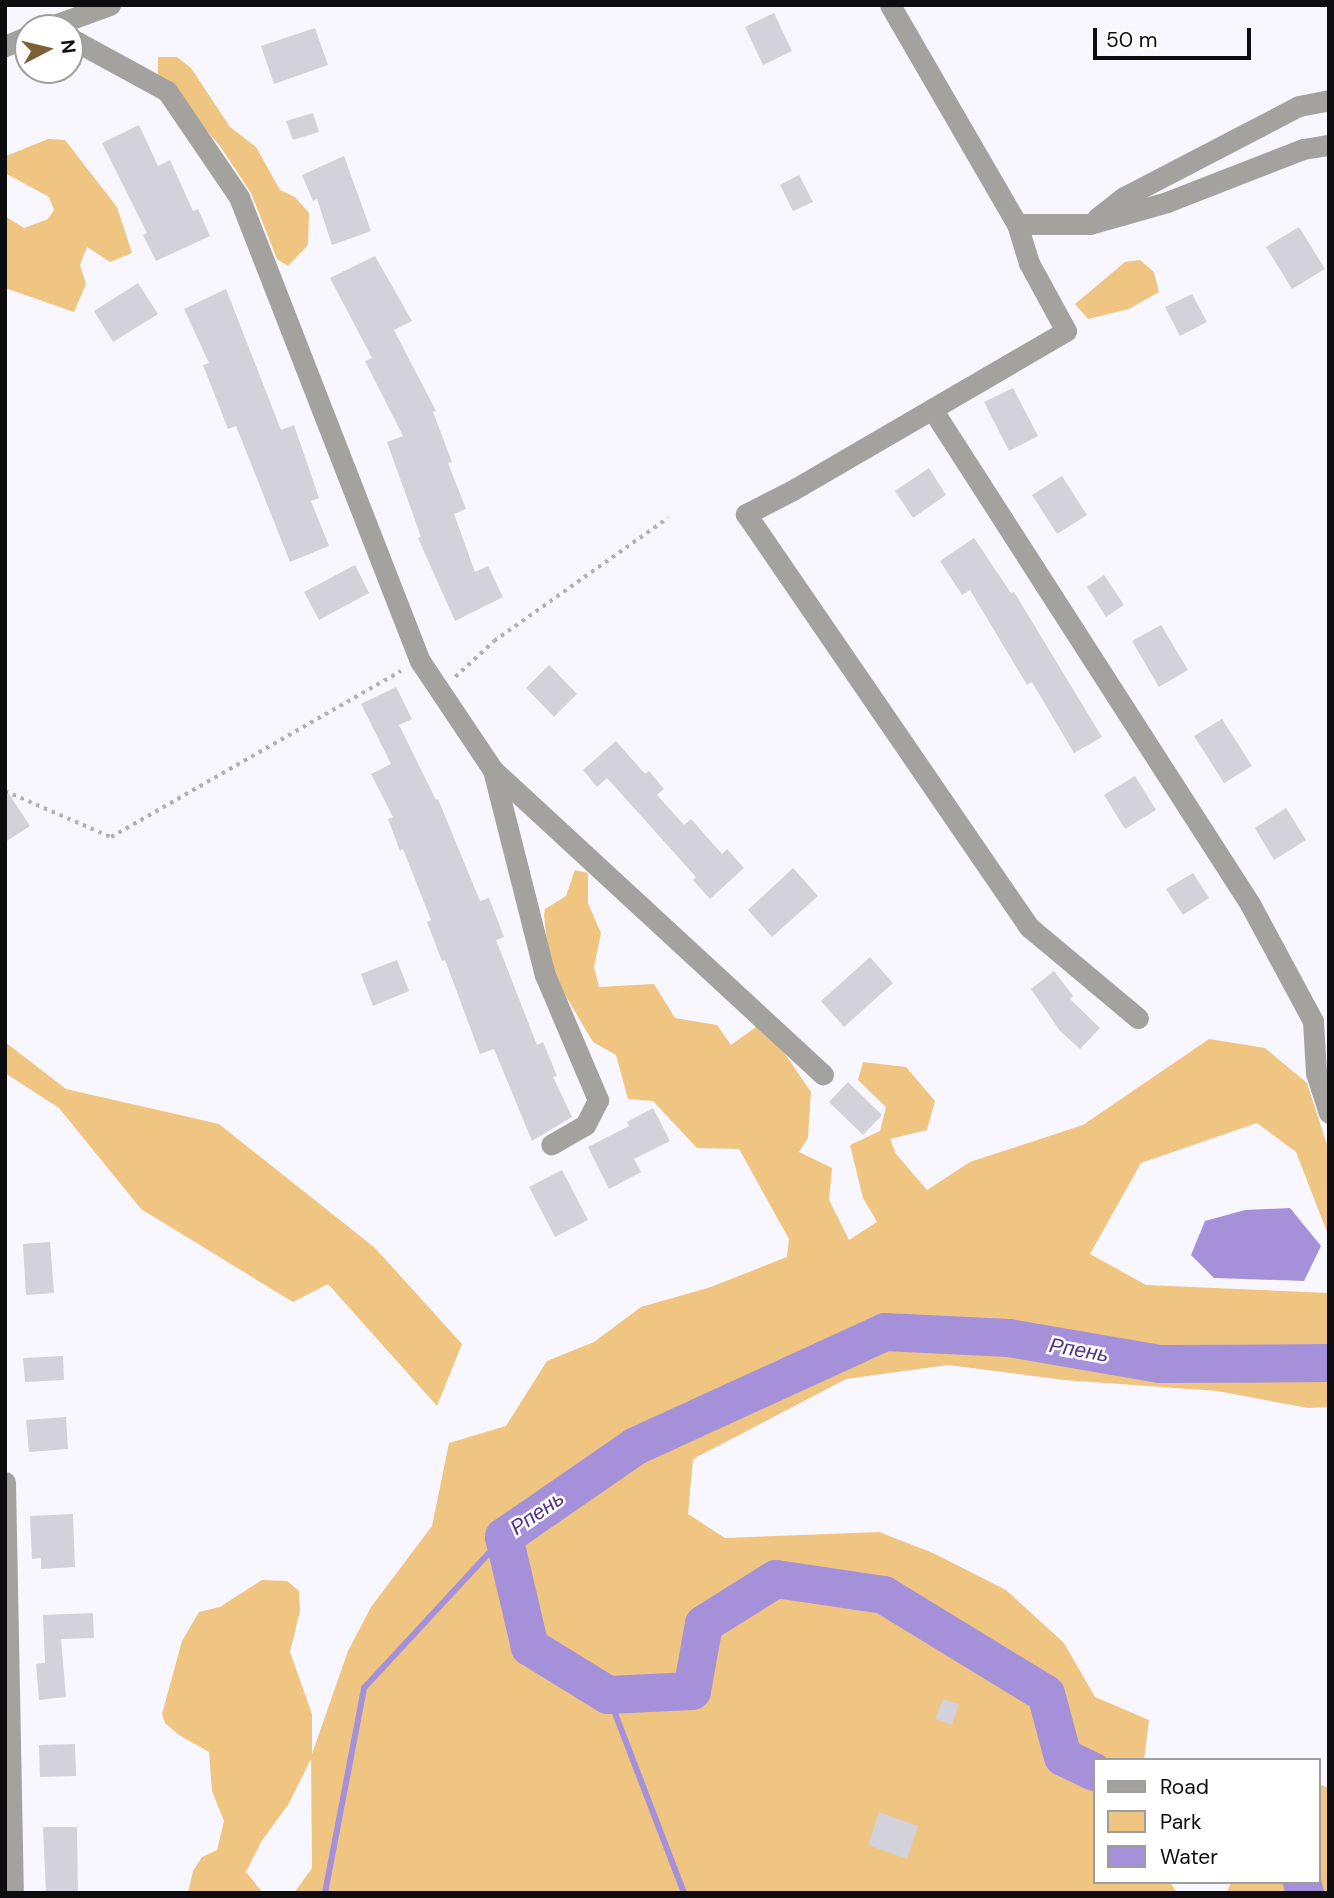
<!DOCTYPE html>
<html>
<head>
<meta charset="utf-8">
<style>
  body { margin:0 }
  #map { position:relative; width:1334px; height:1898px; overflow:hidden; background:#f8f6fe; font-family:"DM Sans",sans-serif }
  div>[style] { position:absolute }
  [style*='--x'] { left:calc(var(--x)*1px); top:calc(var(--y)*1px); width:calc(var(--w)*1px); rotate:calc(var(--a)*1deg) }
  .green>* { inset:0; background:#efc581 }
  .water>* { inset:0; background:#a590da }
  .stream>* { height:6px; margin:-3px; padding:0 3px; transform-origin:3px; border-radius:3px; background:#a590da }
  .river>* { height:38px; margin:-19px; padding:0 19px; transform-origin:19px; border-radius:19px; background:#a590da }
  .building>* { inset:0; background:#d3d1d9 }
  .path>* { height:3.5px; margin-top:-1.75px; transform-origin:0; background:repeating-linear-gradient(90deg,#b1afb5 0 3.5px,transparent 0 8.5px) }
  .minor>* { height:21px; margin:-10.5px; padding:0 10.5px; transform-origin:10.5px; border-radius:10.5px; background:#a3a29e }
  span { translate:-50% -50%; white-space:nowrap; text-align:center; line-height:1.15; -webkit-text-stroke:5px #fff; paint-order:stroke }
  .water-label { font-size:21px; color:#523188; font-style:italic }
  .frame { position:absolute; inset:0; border:7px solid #0d0d0f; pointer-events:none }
  .legend { position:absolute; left:1093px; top:1758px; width:228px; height:126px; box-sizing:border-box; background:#fff; border:2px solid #9e9e9f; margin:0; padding:9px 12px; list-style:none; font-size:21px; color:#0d0d0f }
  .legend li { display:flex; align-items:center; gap:14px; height:35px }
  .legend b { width:35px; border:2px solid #9e9e9f }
  .north { position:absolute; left:14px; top:14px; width:70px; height:70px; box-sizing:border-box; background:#fff; border:2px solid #9e9e9f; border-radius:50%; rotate:83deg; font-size:19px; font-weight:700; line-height:28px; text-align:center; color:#0d0d0f }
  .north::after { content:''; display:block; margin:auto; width:24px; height:32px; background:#7c6033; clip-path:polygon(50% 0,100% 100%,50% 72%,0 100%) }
  .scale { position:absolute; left:1093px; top:28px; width:158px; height:32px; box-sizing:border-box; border:4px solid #0d0d0f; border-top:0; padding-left:9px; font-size:21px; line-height:24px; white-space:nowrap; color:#0d0d0f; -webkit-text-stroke:5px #fff; paint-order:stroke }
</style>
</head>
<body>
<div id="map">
  <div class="green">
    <div style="clip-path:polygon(158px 57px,177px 57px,191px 68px,230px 127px,256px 147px,280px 190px,295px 197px,309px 213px,308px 245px,288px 266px,277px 259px,251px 193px,220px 146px,158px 74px)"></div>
    <div style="clip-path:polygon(48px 139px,65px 140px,117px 207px,132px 253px,110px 262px,87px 247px,80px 265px,86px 284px,74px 312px,5px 288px,5px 216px,24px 228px,48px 219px,54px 210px,49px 197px,5px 173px,6px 156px)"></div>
    <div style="clip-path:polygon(1140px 260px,1154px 272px,1159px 292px,1129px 309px,1088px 319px,1075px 304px,1125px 262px)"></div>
    <div style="clip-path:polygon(575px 870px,588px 873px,588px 903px,601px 933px,594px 967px,599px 987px,654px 984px,675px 1018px,717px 1025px,731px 1045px,756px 1027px,770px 1032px,811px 1092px,808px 1138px,799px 1152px,832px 1168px,829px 1200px,849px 1240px,877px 1222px,863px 1198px,850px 1145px,880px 1131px,886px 1107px,858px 1080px,863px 1062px,906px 1067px,935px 1101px,927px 1130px,890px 1139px,896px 1154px,927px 1190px,970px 1162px,1083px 1125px,1209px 1039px,1265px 1048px,1307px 1083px,1329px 1151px,1329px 1237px,1296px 1152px,1257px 1123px,1141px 1163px,1090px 1254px,1146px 1285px,1329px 1293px,1329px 1407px,1308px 1408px,1217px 1391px,1064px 1380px,948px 1365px,846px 1379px,693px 1459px,688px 1514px,725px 1538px,879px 1532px,933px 1553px,1006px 1590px,1064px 1643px,1095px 1697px,1149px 1720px,1144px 1760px,1094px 1760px,1094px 1882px,1170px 1882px,1177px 1893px,294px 1893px,312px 1868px,311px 1759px,288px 1805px,261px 1842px,246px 1872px,263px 1893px,188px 1893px,193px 1871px,202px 1857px,217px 1850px,224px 1821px,212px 1791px,209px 1752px,179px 1735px,165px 1723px,162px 1714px,182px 1641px,199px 1612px,220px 1607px,262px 1580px,287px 1581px,299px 1591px,300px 1611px,290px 1652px,312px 1714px,312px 1754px,348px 1651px,371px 1607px,432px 1526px,449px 1443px,506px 1426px,547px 1361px,594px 1342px,641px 1307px,711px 1287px,787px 1257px,789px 1239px,739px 1149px,697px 1148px,653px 1101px,628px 1099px,616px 1055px,593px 1042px,557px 981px,548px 951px,544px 915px,545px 909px,566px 896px)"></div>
    <div style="clip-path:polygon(5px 1042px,66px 1089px,219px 1124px,375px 1248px,462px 1344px,437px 1406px,328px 1284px,293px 1302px,141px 1209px,59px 1108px,5px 1073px)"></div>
    <div style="clip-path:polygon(1318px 1784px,1329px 1788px,1329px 1893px,1227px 1893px,1231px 1882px,1318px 1882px)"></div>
  </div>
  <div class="water">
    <div style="clip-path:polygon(1290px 1208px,1321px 1246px,1304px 1281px,1214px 1278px,1191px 1255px,1205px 1221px,1245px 1210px)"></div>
  </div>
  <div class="stream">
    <div style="--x:608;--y:1695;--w:212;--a:69"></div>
    <div style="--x:325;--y:1893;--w:209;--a:-79.2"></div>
    <div style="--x:364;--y:1688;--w:206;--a:-47.2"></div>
  </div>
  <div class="river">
    <div style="--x:1094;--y:1772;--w:34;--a:-154"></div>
    <div style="--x:1063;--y:1757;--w:65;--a:-105.1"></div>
    <div style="--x:1046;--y:1694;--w:190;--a:-148.6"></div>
    <div style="--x:884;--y:1595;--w:109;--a:-171.6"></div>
    <div style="--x:776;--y:1579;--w:85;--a:148"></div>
    <div style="--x:704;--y:1624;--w:68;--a:100.2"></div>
    <div style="--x:692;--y:1691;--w:84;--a:177.3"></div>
    <div style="--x:608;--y:1695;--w:92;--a:-148.4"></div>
    <div style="--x:530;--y:1647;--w:113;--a:-103.3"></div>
    <div style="--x:504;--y:1537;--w:160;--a:-34.6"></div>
    <div style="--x:636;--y:1446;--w:274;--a:-24.6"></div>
    <div style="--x:885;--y:1332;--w:124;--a:2.8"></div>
    <div style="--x:1009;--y:1338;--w:153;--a:9.8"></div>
    <div style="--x:1160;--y:1364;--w:169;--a:-0.3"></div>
    <div style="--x:1302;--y:1882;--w:11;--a:75"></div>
  </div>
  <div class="building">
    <div style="clip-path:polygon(774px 13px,792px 51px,763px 65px,745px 27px)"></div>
    <div style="clip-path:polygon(315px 28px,328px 65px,274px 84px,261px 46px)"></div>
    <div style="clip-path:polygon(313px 113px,319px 132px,293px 140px,286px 121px)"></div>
    <div style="clip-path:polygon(139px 125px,158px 166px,170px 160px,193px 211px,198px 209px,210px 236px,156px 261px,143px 235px,147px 233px,102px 143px)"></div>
    <div style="clip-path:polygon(344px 156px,371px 231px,332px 245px,317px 199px,313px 201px,302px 175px)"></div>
    <div style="clip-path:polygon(799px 175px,813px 202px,793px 211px,780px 185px)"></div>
    <div style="clip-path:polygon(1299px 227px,1325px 269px,1292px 289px,1266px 247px)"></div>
    <div style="clip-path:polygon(375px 256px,412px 321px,394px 330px,436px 411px,433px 412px,452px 462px,448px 463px,466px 509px,454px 514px,475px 572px,488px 566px,503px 597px,455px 621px,418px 538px,421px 537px,387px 442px,403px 436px,365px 361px,372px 358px,330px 278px)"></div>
    <div style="clip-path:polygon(138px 283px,158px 314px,113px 342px,94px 311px)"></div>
    <div style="clip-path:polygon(226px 289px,281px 430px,294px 425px,319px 498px,311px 501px,329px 546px,290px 562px,236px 426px,228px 429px,203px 365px,209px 363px,184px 309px)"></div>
    <div style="clip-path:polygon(1192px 294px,1207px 322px,1180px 336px,1165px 307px)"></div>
    <div style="clip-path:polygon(1013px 388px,1038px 436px,1009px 451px,984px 402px)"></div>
    <div style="clip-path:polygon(929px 468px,946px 495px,913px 518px,895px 491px)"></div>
    <div style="clip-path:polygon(1062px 476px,1087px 515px,1057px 534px,1032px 495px)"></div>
    <div style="clip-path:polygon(974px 538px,1011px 593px,1014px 592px,1102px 737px,1074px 753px,1032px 682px,1027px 685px,970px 590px,962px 595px,940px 561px)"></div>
    <div style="clip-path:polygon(355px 565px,369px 593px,319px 620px,304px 592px)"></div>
    <div style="clip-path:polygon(1104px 575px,1124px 605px,1106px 617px,1087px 587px)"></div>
    <div style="clip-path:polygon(1161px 625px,1188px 670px,1159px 687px,1132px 641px)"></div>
    <div style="clip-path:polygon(549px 665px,577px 694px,554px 717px,526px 688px)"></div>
    <div style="clip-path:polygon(396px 687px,412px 719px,399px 725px,436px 800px,438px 799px,480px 901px,489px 898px,504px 937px,496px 940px,537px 1045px,543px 1042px,557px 1076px,553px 1077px,572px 1117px,532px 1141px,494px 1049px,480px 1054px,445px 960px,442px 961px,427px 922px,431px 920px,403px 849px,400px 851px,388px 819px,393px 817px,371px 774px,391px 764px,361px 704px)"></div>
    <div style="clip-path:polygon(1222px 719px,1252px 766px,1224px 783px,1194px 736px)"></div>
    <div style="clip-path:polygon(616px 741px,645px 774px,649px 771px,664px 789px,657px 795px,684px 825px,691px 819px,722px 854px,727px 849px,744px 868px,710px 899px,693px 880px,696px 877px,607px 778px,597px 787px,583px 770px)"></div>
    <div style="clip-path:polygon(1135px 776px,1156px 810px,1125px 829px,1104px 795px)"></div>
    <div style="clip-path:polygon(5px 788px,30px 826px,5px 842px)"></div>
    <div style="clip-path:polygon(1286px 808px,1306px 840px,1274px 860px,1255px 828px)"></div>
    <div style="clip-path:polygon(793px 868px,818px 896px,772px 937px,748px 910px)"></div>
    <div style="clip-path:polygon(1193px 873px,1209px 898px,1183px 915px,1166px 889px)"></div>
    <div style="clip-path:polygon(870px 957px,893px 983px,844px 1027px,821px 1001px)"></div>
    <div style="clip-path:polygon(397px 960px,409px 991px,373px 1006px,361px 974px)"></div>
    <div style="clip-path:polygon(1054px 971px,1073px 996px,1070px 999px,1100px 1028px,1080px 1049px,1060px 1031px,1031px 989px)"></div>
    <div style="clip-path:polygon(848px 1082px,882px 1115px,863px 1135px,829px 1102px)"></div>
    <div style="clip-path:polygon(653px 1108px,670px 1141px,634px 1159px,641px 1172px,609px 1189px,588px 1147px,629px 1126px,627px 1122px)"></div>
    <div style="clip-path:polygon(562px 1170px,588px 1220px,555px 1237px,529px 1187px)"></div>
    <div style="clip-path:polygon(50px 1242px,54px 1293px,26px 1295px,23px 1244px)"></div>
    <div style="clip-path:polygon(63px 1356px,64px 1380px,25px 1382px,23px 1358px)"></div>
    <div style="clip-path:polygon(66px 1417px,68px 1449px,29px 1452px,26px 1420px)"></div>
    <div style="clip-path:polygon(73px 1514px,75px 1567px,41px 1569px,41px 1558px,32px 1559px,30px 1516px)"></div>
    <div style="clip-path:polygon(93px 1613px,94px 1638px,61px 1639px,66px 1697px,39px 1700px,36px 1664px,45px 1663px,43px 1615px)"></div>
    <div style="clip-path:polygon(943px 1699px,959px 1704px,952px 1725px,935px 1719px)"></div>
    <div style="clip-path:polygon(75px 1744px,76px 1776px,40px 1777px,39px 1745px)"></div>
    <div style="clip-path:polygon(879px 1812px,918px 1826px,907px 1859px,868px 1845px)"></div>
    <div style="clip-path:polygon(43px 1827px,77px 1827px,78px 1893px,46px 1893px)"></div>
  </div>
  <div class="path">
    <div style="--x:455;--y:677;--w:53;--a:-42.7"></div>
    <div style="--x:494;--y:641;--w:213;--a:-35.3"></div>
    <div style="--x:5;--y:791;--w:116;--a:23.5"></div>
    <div style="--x:111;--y:837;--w:334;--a:-29.8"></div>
  </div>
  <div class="minor">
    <div style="--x:890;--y:5;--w:253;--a:59.9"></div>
    <div style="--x:1017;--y:224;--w:41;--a:72.9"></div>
    <div style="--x:1029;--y:263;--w:77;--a:61.4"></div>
    <div style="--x:1066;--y:331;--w:316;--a:149.8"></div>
    <div style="--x:793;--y:490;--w:53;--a:152.9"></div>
    <div style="--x:746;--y:514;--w:501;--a:55.58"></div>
    <div style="--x:1029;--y:927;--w:142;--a:39.9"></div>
    <div style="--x:46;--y:28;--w:68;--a:-19.8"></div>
    <div style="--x:70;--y:38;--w:111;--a:28.7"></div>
    <div style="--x:167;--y:91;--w:128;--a:55.8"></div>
    <div style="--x:239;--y:197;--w:498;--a:68.7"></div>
    <div style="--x:420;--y:661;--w:131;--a:56.2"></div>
    <div style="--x:493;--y:770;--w:449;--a:42.7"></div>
    <div style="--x:5;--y:46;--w:25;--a:-23"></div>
    <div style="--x:1097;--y:218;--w:34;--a:-38"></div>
    <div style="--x:1124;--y:197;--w:197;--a:-27.5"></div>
    <div style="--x:1299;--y:106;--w:31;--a:-11"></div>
    <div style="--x:1017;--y:224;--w:73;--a:0"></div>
    <div style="--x:1090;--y:224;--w:80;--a:-15.9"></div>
    <div style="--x:1167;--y:202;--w:146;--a:-21.3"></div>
    <div style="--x:1303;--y:149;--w:26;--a:-9"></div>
    <div style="--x:932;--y:409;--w:588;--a:57.28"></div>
    <div style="--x:1250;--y:904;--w:133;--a:61.7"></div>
    <div style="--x:1313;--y:1021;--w:52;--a:86.7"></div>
    <div style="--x:1316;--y:1073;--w:42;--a:72"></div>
    <div style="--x:493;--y:770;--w:211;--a:75.8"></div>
    <div style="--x:545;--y:975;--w:136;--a:67"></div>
    <div style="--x:598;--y:1100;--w:28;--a:117"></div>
    <div style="--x:585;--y:1125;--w:39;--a:150"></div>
    <div style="--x:5;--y:1482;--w:411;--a:88.9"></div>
  </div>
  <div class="water-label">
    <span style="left:1079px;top:1350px;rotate:10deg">Рпень</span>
    <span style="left:537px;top:1513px;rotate:-35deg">Рпень</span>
  </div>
  <div class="frame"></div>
  <ul class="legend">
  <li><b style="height:9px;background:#a3a29e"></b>Road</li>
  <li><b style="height:19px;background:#efc581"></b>Park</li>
  <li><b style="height:19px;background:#a590da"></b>Water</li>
  </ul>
  <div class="north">N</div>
  <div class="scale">50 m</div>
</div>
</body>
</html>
